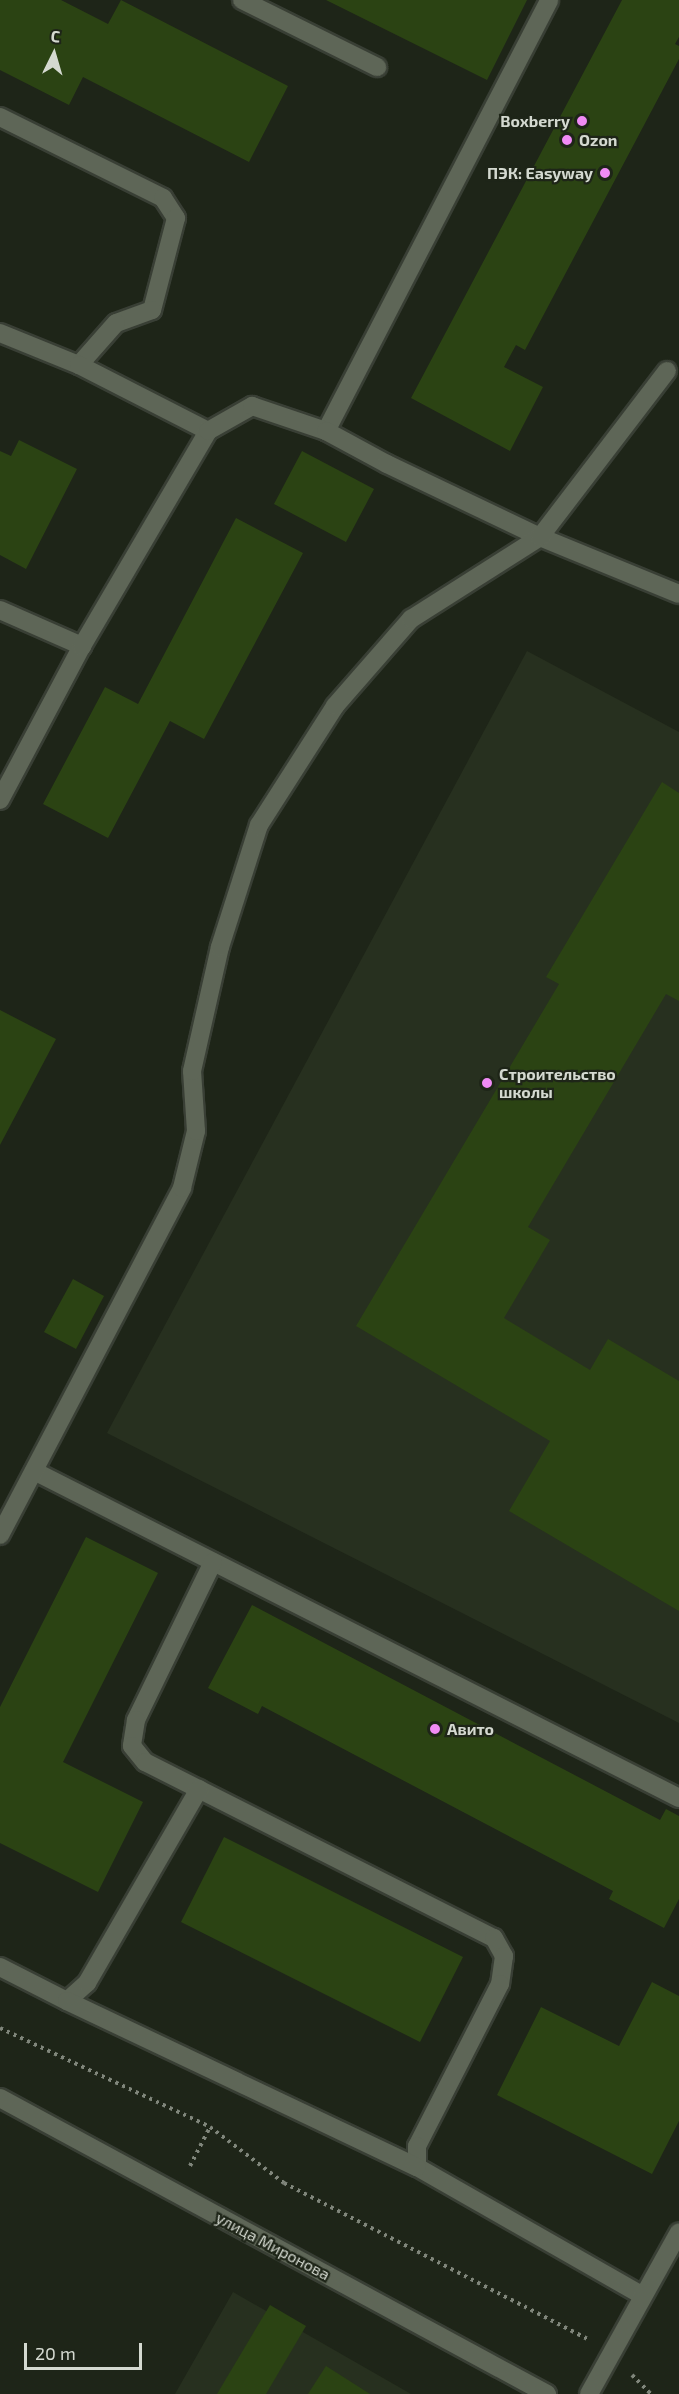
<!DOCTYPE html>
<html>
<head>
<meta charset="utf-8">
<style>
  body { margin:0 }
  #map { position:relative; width:679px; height:2394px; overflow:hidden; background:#1e2518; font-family:"Exo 2",sans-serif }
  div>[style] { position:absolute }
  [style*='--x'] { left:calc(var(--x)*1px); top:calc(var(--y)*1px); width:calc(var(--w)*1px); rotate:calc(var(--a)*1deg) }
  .built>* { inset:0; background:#27301f }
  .building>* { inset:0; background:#2b4313 }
  .path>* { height:4px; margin-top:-2px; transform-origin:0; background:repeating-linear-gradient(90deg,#80867b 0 3px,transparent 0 7.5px) }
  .roads { filter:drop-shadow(2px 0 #393f35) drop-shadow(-2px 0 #393f35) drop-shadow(0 2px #393f35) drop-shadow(0 -2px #393f35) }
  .lane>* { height:18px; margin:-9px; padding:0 9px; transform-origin:9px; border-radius:9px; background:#5e6657 }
  .street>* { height:18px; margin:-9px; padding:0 9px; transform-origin:9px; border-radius:9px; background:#5e6657 }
  .dots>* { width:16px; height:16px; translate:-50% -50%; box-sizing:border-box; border:3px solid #1e2518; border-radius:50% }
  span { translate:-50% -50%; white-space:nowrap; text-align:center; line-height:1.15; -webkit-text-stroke:4.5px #1e2518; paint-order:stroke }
  .poi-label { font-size:16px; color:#d4d9d0; font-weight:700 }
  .right { translate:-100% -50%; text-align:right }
  .left { translate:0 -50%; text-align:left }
  .street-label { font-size:16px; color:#d4d9d0 }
  .north { position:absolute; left:24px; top:24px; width:60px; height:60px; -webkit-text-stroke:4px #1e2518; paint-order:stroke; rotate:5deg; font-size:16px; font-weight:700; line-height:24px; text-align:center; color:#d4d9d0 }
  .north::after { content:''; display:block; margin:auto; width:21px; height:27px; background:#d4d9d0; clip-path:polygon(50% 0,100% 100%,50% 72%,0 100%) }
  .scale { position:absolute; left:24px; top:2343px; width:118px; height:27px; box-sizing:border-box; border:3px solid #d4d9d0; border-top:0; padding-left:8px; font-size:18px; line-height:21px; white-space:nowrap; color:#d4d9d0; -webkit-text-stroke:4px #1e2518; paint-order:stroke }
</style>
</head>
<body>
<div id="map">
  <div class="built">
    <div style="clip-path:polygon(527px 651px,679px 732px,679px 1723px,107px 1433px)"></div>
    <div style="clip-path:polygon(233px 2292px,411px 2394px,175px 2394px)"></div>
  </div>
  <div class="building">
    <div style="clip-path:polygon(0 0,61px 0,108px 24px,121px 0,288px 86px,249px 162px,83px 77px,69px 105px,0 70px)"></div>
    <div style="clip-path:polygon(326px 0,527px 0,487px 80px)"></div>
    <div style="clip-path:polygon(622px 0,679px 0,679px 37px,675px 44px,679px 46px,679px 59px,525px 350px,516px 345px,504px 367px,543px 387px,510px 451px,411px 398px)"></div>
    <div style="clip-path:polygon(19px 440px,77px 469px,26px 569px,0 555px,0 451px,11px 456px)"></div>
    <div style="clip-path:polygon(302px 451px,374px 489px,346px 542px,274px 504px)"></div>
    <div style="clip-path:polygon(236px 518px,303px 553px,204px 739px,170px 721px,108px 838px,43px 804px,105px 687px,138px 704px)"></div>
    <div style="clip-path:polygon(662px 782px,679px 793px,679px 1001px,666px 994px,528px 1227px,550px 1240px,504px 1318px,590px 1370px,608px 1339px,679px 1381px,679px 1611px,509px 1511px,550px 1441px,356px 1326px,559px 984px,546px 977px)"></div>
    <div style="clip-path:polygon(0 1010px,56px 1039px,0 1145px)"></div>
    <div style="clip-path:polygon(73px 1279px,104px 1296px,76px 1349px,44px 1332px)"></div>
    <div style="clip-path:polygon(86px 1537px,158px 1573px,63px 1762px,143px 1802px,98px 1892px,0 1843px,0 1707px)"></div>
    <div style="clip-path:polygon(252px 1605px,660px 1820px,666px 1809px,679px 1816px,679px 1899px,664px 1928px,609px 1899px,613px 1891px,262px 1706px,258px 1714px,208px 1688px)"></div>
    <div style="clip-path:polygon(224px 1837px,463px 1957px,420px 2042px,181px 1922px)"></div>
    <div style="clip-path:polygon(652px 1982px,679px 1996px,679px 2121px,652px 2174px,497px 2095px,541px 2007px,619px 2046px)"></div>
    <div style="clip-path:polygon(270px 2305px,306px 2326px,266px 2394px,217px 2394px)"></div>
    <div style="clip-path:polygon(326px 2366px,370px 2394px,308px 2394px)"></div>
  </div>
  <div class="path">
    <div style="--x:0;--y:2028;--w:232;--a:25.2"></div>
    <div style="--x:210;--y:2127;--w:93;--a:37.1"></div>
    <div style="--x:284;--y:2183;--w:341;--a:27.2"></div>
    <div style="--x:190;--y:2166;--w:44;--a:-62.9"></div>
    <div style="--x:632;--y:2375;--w:27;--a:45"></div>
  </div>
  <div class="roads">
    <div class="lane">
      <div style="--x:242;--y:0;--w:151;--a:26.4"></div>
      <div style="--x:0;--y:117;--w:182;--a:26.4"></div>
      <div style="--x:163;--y:198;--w:24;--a:57"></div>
      <div style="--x:176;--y:218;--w:95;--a:104.6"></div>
      <div style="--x:152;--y:310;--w:38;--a:160"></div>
      <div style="--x:116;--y:323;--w:56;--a:131.4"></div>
      <div style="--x:0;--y:333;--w:85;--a:22.1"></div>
      <div style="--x:79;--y:365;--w:145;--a:27.1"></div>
      <div style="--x:326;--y:431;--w:485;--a:-62.6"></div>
      <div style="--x:0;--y:610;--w:90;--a:23.7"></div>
      <div style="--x:0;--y:800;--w:174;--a:-62"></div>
      <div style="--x:82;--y:646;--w:249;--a:-59.6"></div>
      <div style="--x:208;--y:431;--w:51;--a:-29.6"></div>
      <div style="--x:252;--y:406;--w:78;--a:18.7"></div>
      <div style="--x:326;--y:431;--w:69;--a:28.4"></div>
      <div style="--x:387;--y:464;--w:170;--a:25.5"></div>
      <div style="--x:540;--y:537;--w:150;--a:22.3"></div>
      <div style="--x:34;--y:1471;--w:723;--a:26.88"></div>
      <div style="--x:0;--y:1535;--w:392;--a:-62.3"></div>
      <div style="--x:182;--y:1188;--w:59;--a:-76.2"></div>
      <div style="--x:196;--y:1131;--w:60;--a:-93.8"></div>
      <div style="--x:192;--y:1071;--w:127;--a:-77.3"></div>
      <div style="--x:220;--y:947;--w:128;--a:-72.3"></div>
      <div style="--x:259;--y:825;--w:141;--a:-57.4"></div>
      <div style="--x:335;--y:706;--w:116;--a:-48.9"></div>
      <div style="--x:411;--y:619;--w:153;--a:-32.4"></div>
      <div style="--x:540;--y:537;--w:209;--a:-52.6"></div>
      <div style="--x:213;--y:1562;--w:176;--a:116"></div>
      <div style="--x:136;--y:1720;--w:26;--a:99"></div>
      <div style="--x:132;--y:1746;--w:21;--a:51"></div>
      <div style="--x:145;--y:1762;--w:391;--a:26.8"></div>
      <div style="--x:494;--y:1938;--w:21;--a:61"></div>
      <div style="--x:504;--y:1956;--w:28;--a:98"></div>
      <div style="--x:500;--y:1984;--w:182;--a:117.1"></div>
      <div style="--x:417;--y:2146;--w:21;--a:90"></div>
      <div style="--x:417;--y:2167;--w:260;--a:29.7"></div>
      <div style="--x:0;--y:1967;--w:75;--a:26.9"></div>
      <div style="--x:67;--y:2001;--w:27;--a:-42"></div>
      <div style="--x:87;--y:1983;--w:224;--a:-60"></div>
      <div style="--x:67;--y:2001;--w:387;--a:25.4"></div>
      <div style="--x:589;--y:2394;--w:185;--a:-60.9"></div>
    </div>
    <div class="street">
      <div style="--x:0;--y:2098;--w:622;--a:28.42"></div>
    </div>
  </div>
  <div class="dots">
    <div style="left:582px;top:121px;background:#f08bf5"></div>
    <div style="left:567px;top:140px;background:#f08bf5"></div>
    <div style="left:605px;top:173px;background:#f08bf5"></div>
    <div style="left:487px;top:1083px;background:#f08bf5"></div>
    <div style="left:435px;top:1729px;background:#f08bf5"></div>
  </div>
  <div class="poi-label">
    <span class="right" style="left:570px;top:121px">Boxberry</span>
    <span class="left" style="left:579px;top:140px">Ozon</span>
    <span class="right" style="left:593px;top:173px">ПЭК: Easyway</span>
    <span class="left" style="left:499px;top:1083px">Строительство<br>школы</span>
    <span class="left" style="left:447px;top:1729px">Авито</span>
  </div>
  <div class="street-label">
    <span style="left:273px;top:2246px;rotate:28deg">улица Миронова</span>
  </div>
  <div class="north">С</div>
  <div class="scale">20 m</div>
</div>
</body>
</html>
